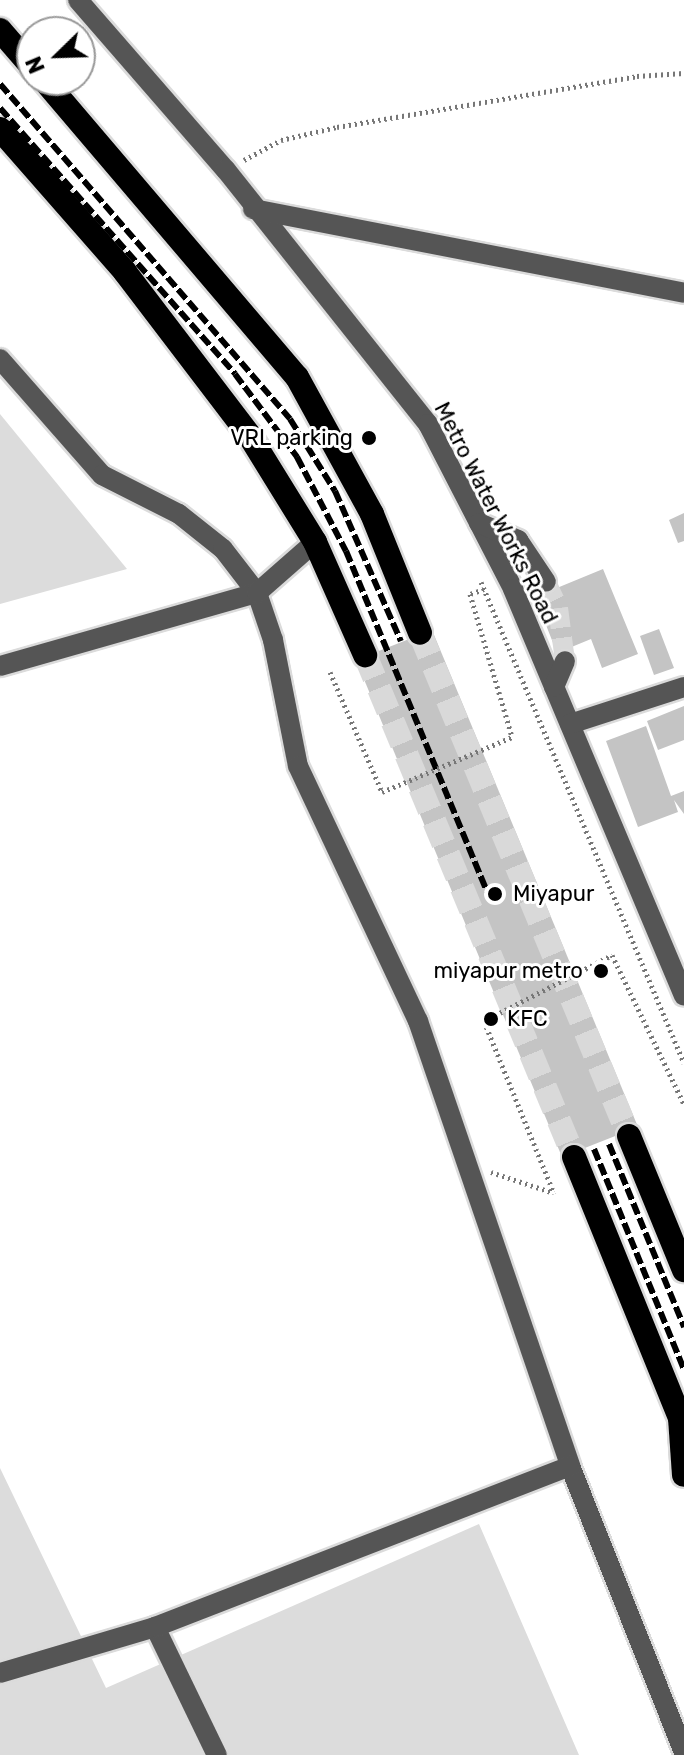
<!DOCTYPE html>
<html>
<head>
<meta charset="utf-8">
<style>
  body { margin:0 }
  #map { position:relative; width:684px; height:1755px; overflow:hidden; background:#fff; font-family:Rubik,sans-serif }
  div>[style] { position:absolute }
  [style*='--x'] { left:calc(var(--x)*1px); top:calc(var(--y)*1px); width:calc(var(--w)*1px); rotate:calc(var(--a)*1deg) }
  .green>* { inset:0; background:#dcdcdc }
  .building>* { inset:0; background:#c4c4c4 }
  .minor-tunnel>* { height:20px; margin-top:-10px; transform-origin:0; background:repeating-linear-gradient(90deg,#d9d9d9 0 20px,transparent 0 30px) }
  .highway-tunnel>* { height:24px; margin-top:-12px; transform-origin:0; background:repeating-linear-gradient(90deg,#d9d9d9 0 24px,transparent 0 36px) }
  .path>* { height:5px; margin-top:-2.5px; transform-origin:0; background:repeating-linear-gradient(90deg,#777 0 2px,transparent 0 6px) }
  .roads { filter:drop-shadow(2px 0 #dbdbdb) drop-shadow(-2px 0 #dbdbdb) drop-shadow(0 2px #dbdbdb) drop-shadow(0 -2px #dbdbdb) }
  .minor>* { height:20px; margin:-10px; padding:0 10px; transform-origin:10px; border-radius:10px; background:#555 }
  .highway>* { height:24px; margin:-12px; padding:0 12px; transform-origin:12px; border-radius:12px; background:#000 }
  .rail>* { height:6px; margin-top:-3px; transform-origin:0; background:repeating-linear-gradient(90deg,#000 0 12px,transparent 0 16px) }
  .path-bridge>* { height:5px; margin-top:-2.5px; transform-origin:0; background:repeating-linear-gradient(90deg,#777 0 2px,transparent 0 6px) }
  .dots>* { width:22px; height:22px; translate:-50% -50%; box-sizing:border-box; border:4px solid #fff; border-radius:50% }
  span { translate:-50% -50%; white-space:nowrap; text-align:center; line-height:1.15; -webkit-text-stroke:6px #fff; paint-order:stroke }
  .poi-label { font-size:22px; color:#000 }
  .right { translate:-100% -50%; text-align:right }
  .left { translate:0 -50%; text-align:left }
  .street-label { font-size:22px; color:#000 }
  .north { position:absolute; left:16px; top:16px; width:80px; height:80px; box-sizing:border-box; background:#fff; border:2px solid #999; border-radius:50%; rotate:247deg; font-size:22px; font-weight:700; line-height:32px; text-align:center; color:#000 }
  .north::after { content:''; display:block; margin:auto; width:28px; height:36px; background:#000; clip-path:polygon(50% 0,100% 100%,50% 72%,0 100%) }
</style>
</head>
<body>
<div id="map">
  <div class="green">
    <div style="clip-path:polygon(0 414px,127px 569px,0 604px)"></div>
    <div style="clip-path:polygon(0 1468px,106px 1688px,479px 1524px,579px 1755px,0 1755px)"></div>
  </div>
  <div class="building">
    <div style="clip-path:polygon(684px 513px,684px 541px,678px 543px,669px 520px)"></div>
    <div style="clip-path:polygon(603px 569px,638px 654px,602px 668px,591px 639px,557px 653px,535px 597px)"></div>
    <div style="clip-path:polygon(659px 629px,674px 668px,654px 675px,640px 636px)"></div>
    <div style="clip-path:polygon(432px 630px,638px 1127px,562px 1157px,356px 660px)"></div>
    <div style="clip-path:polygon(684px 706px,684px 740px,658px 750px,647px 721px)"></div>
    <div style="clip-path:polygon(646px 726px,671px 796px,684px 791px,684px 814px,674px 800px,678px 812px,638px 827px,606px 741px)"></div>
  </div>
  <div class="minor-tunnel">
    <div style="--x:546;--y:582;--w:29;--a:65"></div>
    <div style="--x:558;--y:608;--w:53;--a:82.5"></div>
  </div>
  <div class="highway-tunnel">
    <div style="--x:420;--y:633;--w:545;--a:67.44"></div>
    <div style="--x:365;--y:655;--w:544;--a:67.4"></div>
  </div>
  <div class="path">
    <div style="--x:244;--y:160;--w:42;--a:-28.4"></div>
    <div style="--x:281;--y:140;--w:57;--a:-13.1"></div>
    <div style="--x:337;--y:127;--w:304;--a:-9.6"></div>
    <div style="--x:637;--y:76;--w:47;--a:-3.7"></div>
    <div style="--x:481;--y:582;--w:522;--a:67.12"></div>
    <div style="--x:484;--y:589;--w:15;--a:160"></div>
    <div style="--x:470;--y:594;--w:149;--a:73.6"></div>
    <div style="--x:330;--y:672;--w:131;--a:66.6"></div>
    <div style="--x:612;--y:955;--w:165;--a:64.2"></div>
    <div style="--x:484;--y:1021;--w:186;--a:67.9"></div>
    <div style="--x:491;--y:1172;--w:66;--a:18.4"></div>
  </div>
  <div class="roads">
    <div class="minor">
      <div style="--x:78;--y:0;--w:225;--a:49"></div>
      <div style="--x:226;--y:170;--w:325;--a:51.5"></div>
      <div style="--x:428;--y:424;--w:186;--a:62.7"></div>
      <div style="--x:513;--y:589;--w:441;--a:67.2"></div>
      <div style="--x:253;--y:209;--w:439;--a:11"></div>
      <div style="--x:0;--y:359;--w:154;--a:48.7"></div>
      <div style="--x:102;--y:475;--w:86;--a:26.9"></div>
      <div style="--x:179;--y:514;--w:56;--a:38.5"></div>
      <div style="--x:223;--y:549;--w:56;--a:52.3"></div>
      <div style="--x:257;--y:593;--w:50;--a:71.2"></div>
      <div style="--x:273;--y:640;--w:128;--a:78.8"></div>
      <div style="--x:298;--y:766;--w:282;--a:64.8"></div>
      <div style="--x:418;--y:1021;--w:470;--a:71.1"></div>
      <div style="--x:570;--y:1466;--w:308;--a:68.3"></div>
      <div style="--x:479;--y:523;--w:43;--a:23.6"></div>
      <div style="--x:518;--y:540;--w:50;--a:56.3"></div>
      <div style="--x:0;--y:666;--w:267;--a:-15.9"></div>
      <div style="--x:257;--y:593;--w:77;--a:-41.3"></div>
      <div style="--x:554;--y:687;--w:28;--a:-67"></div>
      <div style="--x:570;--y:724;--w:120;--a:-18"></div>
      <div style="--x:155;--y:1627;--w:142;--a:64.2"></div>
      <div style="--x:0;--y:1673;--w:162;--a:-16.5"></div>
      <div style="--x:155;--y:1627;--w:445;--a:-21.2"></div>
    </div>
    <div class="highway">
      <div style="--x:0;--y:30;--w:49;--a:49.1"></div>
      <div style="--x:44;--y:80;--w:390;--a:49.6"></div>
      <div style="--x:297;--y:377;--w:156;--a:61.3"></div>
      <div style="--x:372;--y:514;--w:128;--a:68"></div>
      <div style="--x:0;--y:129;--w:190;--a:48.8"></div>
      <div style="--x:125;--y:272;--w:205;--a:52.7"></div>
      <div style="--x:249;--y:435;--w:126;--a:58.3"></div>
      <div style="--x:315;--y:542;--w:124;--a:66.1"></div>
      <div style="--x:629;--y:1136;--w:145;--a:67.7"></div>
      <div style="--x:574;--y:1157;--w:292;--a:67.9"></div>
      <div style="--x:680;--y:1418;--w:57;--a:86"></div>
    </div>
  </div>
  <div class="rail">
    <div style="--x:0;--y:84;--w:443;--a:49.1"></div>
    <div style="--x:290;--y:419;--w:85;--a:58"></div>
    <div style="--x:335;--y:491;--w:164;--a:66.3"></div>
    <div style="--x:0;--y:108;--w:355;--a:48.5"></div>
    <div style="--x:235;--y:374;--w:104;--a:53.2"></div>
    <div style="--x:297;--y:457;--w:106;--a:62.5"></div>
    <div style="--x:346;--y:551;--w:374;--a:67.5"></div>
    <div style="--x:609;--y:1144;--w:198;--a:67.7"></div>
    <div style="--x:594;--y:1149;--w:238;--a:67.8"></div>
  </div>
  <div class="path-bridge">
    <div style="--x:382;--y:792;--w:141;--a:-22.9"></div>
    <div style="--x:484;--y:1021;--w:144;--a:-27.3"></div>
  </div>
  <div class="dots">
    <div style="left:369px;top:438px;background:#000"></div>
    <div style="left:495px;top:894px;background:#000"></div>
    <div style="left:601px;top:971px;background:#000"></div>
    <div style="left:491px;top:1019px;background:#000"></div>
  </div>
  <div class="poi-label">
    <span class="right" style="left:353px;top:438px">VRL parking</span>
    <span class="left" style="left:513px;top:894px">Miyapur</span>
    <span class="right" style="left:583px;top:971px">miyapur metro</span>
    <span class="left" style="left:507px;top:1019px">KFC</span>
  </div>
  <div class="street-label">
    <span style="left:496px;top:513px;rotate:63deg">Metro Water Works Road</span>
  </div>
  <div class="north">N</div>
</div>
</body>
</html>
